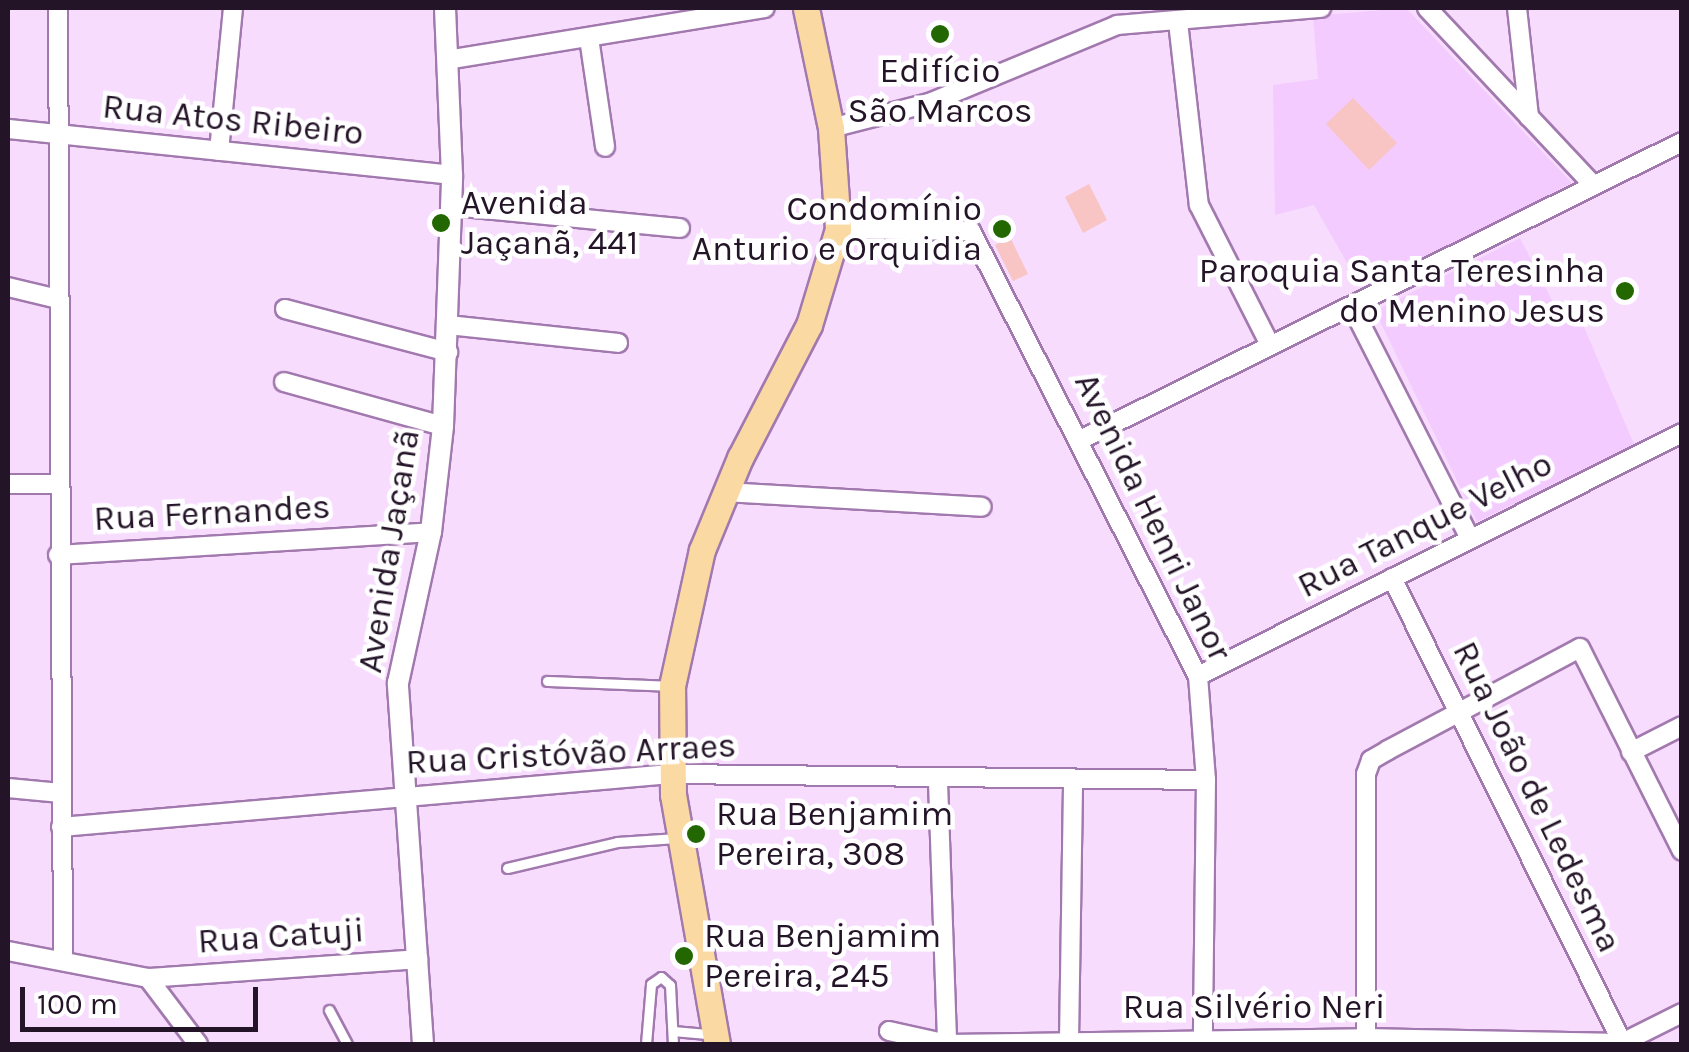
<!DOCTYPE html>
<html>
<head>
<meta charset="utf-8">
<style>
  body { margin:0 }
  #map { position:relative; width:1689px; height:1052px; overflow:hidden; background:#f7dcfe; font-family:Karla,sans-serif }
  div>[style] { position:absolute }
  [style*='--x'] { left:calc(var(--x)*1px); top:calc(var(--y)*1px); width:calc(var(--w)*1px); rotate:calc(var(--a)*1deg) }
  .built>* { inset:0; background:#f3cbfe }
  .green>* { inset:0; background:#f8c5c4 }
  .roads { filter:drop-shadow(2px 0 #a279ae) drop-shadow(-2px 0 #a279ae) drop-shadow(0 2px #a279ae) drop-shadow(0 -2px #a279ae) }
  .service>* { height:9px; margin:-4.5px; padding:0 4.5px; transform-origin:4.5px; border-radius:4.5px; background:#fff }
  .minor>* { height:18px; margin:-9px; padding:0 9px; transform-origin:9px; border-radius:9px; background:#fff }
  .tertiary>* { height:20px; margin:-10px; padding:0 10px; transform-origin:10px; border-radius:10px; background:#fff }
  .primary>* { height:25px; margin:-12.5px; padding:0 12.5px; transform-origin:12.5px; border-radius:12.5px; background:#fad9a3 }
  .dots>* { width:28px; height:28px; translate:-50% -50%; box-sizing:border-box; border:5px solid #fff; border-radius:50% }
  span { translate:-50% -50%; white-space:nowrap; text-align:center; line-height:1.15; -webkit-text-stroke:9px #fff; paint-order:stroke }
  .poi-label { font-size:35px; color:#241428 }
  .left { translate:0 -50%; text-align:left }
  .right { translate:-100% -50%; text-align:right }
  .street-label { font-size:35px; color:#241428 }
  .frame { position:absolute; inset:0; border:10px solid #241428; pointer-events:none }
  .scale { position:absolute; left:20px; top:987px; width:238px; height:45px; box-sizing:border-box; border:5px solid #241428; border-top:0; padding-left:12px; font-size:30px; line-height:35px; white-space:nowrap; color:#241428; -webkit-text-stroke:8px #fff; paint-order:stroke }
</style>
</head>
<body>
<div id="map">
  <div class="built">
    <div style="clip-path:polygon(1406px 8px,1572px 183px,1362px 289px,1314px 205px,1275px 215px,1273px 85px,1318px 79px,1313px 16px)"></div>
    <div style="clip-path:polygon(1520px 238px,1556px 308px,1572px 299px,1634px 444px,1477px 522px,1375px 311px)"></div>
  </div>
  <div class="green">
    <div style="clip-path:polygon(1353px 98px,1397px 143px,1369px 170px,1326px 124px)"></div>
    <div style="clip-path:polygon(1089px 184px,1107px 220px,1083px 233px,1065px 197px)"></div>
    <div style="clip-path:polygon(1010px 237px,1028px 274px,1013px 281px,995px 245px)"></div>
  </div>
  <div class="roads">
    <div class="service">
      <div style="--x:547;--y:681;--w:122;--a:2.3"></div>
      <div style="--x:507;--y:868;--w:113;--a:-13.3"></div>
      <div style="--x:617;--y:842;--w:60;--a:-3.8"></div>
      <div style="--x:329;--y:1010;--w:38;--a:62"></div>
      <div style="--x:673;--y:1031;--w:37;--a:5"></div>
      <div style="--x:646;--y:1044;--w:60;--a:-85.2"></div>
      <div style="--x:651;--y:984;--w:12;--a:-35"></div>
      <div style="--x:661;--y:977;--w:12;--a:42"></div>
      <div style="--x:670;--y:985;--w:59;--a:87.1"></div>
    </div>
    <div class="minor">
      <div style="--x:58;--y:8;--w:950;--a:89.7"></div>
      <div style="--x:1427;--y:8;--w:243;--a:46.8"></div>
      <div style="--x:1517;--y:8;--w:110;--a:83.7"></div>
      <div style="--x:1178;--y:22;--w:184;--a:83.5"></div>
      <div style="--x:1199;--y:205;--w:157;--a:63.1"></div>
      <div style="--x:589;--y:38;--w:110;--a:81.6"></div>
      <div style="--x:447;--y:60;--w:322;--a:-9.3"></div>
      <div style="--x:831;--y:128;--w:101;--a:-14.3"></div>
      <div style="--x:929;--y:103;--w:204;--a:-22.5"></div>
      <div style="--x:1117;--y:25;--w:205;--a:-4.8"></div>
      <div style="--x:8;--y:129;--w:446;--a:5.9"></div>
      <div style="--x:219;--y:151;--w:144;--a:-84.4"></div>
      <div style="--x:451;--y:206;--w:230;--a:5.5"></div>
      <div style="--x:838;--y:229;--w:133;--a:0.9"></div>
      <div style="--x:971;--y:231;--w:500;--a:63"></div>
      <div style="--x:1198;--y:676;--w:104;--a:85.6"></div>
      <div style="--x:1206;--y:780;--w:264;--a:90.7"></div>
      <div style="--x:8;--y:287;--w:51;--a:13.5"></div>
      <div style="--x:1352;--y:307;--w:260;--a:63"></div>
      <div style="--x:285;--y:309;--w:169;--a:14.8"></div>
      <div style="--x:448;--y:325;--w:171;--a:6"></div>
      <div style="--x:284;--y:382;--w:165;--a:15.5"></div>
      <div style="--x:1080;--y:440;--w:672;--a:-26.34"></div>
      <div style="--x:8;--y:484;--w:49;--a:0"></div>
      <div style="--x:725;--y:492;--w:257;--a:3.3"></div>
      <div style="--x:58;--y:555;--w:374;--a:-3.5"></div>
      <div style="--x:1392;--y:578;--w:520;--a:63.63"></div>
      <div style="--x:1198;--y:676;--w:542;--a:-26.66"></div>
      <div style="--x:1631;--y:752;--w:57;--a:-27"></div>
      <div style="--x:938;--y:782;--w:262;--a:88"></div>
      <div style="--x:8;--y:788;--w:53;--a:5.4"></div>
      <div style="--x:61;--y:827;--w:612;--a:-4.97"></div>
      <div style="--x:671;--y:774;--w:535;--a:0.64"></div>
      <div style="--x:8;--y:951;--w:143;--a:10.9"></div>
      <div style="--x:148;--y:978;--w:83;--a:52.9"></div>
      <div style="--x:148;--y:978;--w:271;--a:-4"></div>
      <div style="--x:889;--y:1031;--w:59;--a:12.6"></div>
      <div style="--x:947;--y:1044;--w:419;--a:-0.8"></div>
      <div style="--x:1366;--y:1038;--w:256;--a:1.1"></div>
      <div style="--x:1622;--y:1043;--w:67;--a:-26.6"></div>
      <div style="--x:1366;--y:1038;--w:264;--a:-90"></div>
      <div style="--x:1366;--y:774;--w:15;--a:-70"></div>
      <div style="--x:1371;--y:760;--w:20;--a:-30"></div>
      <div style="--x:1388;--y:750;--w:217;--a:-28"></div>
      <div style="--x:1580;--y:648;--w:227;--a:63.3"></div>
      <div style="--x:1069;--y:1041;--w:262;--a:-89.1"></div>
    </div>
    <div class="tertiary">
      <div style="--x:423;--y:1044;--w:362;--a:-94"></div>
      <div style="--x:398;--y:683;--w:155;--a:-77.7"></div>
      <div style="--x:431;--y:532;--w:107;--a:-83.5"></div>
      <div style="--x:443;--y:426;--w:251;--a:-87.9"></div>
      <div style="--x:452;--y:175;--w:167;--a:-92.4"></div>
    </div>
    <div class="primary">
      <div style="--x:717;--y:1044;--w:253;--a:-100"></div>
      <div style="--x:673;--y:795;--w:109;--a:-90.5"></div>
      <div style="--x:672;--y:686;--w:139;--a:-77.6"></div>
      <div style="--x:702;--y:550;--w:100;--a:-67.6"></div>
      <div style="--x:740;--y:458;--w:150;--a:-62.6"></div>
      <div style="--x:809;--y:325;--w:100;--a:-73.2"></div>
      <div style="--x:838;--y:229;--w:101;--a:-94"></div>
      <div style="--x:831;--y:128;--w:123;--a:-101.8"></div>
    </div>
  </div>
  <div class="dots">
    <div style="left:940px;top:34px;background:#226700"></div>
    <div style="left:441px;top:223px;background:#226700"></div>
    <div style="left:1002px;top:229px;background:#226700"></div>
    <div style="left:1625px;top:291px;background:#226700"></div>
    <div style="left:696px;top:834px;background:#226700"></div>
    <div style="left:684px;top:956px;background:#226700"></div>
  </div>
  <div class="poi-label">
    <span style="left:940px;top:91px">Edifício<br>São Marcos</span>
    <span class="left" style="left:461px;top:223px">Avenida<br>Jaçanã, 441</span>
    <span class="right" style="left:982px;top:229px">Condomínio<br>Anturio e Orquidia</span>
    <span class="right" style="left:1605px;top:291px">Paroquia Santa Teresinha<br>do Menino Jesus</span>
    <span class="left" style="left:716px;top:834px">Rua Benjamim<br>Pereira, 308</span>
    <span class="left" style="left:704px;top:956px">Rua Benjamim<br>Pereira, 245</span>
  </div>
  <div class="street-label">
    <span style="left:233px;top:120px;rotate:6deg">Rua Atos Ribeiro</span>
    <span style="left:212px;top:513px;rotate:-3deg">Rua Fernandes</span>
    <span style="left:1153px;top:517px;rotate:64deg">Avenida Henri Janor</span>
    <span style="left:1425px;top:525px;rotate:-27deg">Rua Tanque Velho</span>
    <span style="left:389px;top:551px;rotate:-81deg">Avenida Jaçanã</span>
    <span style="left:571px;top:754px;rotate:-3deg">Rua Cristóvão Arraes</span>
    <span style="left:1537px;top:797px;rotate:64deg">Rua João de Ledesma</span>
    <span style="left:281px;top:936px;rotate:-4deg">Rua Catuji</span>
    <span style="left:1254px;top:1007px">Rua Silvério Neri</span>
  </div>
  <div class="frame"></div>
  <div class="scale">100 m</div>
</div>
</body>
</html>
